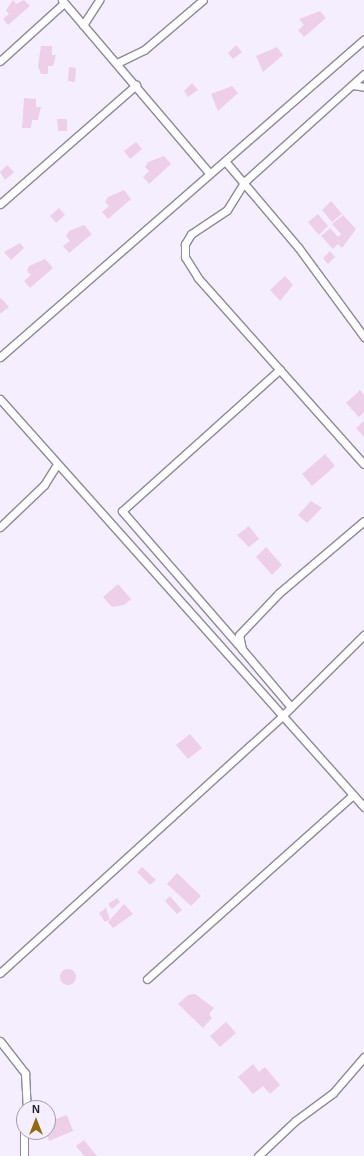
<!DOCTYPE html>
<html>
<head>
<meta charset="utf-8">
<style>
  body { margin:0 }
  #map { position:relative; width:364px; height:1156px; overflow:hidden; background:#f5eeff; font-family:Helvetica,sans-serif }
  div>[style] { position:absolute }
  [style*='--x'] { left:calc(var(--x)*1px); top:calc(var(--y)*1px); width:calc(var(--w)*1px); rotate:calc(var(--a)*1deg) }
  .building>* { inset:0; background:#eecfea }
  .round { border-radius:50% }
  .roads { filter:drop-shadow(1px 0 #8f8998) drop-shadow(-1px 0 #8f8998) drop-shadow(0 1px #8f8998) drop-shadow(0 -1px #8f8998) }
  .minor>* { height:7px; margin:-3.5px; padding:0 3.5px; transform-origin:3.5px; border-radius:3.5px; background:#fff }
  span { translate:-50% -50%; white-space:nowrap; text-align:center; line-height:1.15; -webkit-text-stroke:3.5px #f5eeff; paint-order:stroke }
  .north { position:absolute; left:16px; top:1100px; width:40px; height:40px; box-sizing:border-box; background:#f5eeff; border:1px solid #a19ca8; border-radius:50%; rotate:0deg; font-size:11px; font-weight:700; line-height:16px; text-align:center; color:#232126 }
  .north::after { content:''; display:block; margin:auto; width:14px; height:18px; background:#936812; clip-path:polygon(50% 0,100% 100%,50% 72%,0 100%) }
</style>
</head>
<body>
<div id="map">
  <div class="building">
    <div style="clip-path:polygon(13px 0,16px 4px,24px 0,30px 6px,8px 25px,3px 19px,9px 14px,6px 10px)"></div>
    <div style="clip-path:polygon(320px 11px,326px 18px,304px 37px,298px 30px,304px 25px,299px 19px)"></div>
    <div style="clip-path:polygon(236px 45px,242px 52px,233px 59px,228px 53px)"></div>
    <div style="clip-path:polygon(41px 46px,52px 46px,52px 55px,56px 55px,53px 66px,48px 66px,48px 74px,41px 74px,38px 66px)"></div>
    <div style="clip-path:polygon(277px 47px,283px 55px,263px 72px,256px 56px)"></div>
    <div style="clip-path:polygon(69px 67px,76px 68px,75px 82px,68px 81px)"></div>
    <div style="clip-path:polygon(192px 83px,198px 90px,188px 97px,184px 91px)"></div>
    <div style="clip-path:polygon(232px 86px,238px 93px,218px 111px,211px 94px)"></div>
    <div style="clip-path:polygon(24px 98px,36px 99px,36px 107px,41px 107px,38px 120px,32px 120px,31px 128px,22px 128px)"></div>
    <div style="clip-path:polygon(57px 119px,67px 119px,67px 131px,58px 131px)"></div>
    <div style="clip-path:polygon(136px 142px,142px 149px,130px 159px,124px 151px)"></div>
    <div style="clip-path:polygon(164px 156px,171px 164px,149px 184px,143px 177px,149px 171px,145px 167px,148px 162px)"></div>
    <div style="clip-path:polygon(7px 165px,14px 172px,5px 180px,0 172px)"></div>
    <div style="clip-path:polygon(124px 190px,131px 199px,108px 219px,102px 212px,109px 206px,105px 202px,108px 197px)"></div>
    <div style="clip-path:polygon(331px 201px,342px 214px,332px 222px,322px 210px)"></div>
    <div style="clip-path:polygon(59px 208px,65px 215px,56px 223px,50px 216px)"></div>
    <div style="clip-path:polygon(318px 214px,328px 226px,319px 235px,308px 222px)"></div>
    <div style="clip-path:polygon(343px 215px,356px 229px,342px 248px,338px 244px,333px 249px,321px 236px,330px 228px,338px 237px,341px 234px,332px 224px)"></div>
    <div style="clip-path:polygon(84px 225px,92px 234px,69px 253px,63px 246px,70px 241px,66px 236px,69px 231px)"></div>
    <div style="clip-path:polygon(20px 243px,24px 248px,11px 260px,4px 252px)"></div>
    <div style="clip-path:polygon(330px 251px,335px 257px,328px 264px,323px 258px)"></div>
    <div style="clip-path:polygon(45px 259px,53px 268px,30px 288px,24px 281px,31px 275px,27px 271px,29px 266px)"></div>
    <div style="clip-path:polygon(285px 276px,293px 285px,280px 301px,270px 290px)"></div>
    <div style="clip-path:polygon(1px 298px,9px 307px,0 314px,0 299px)"></div>
    <div style="clip-path:polygon(360px 390px,364px 395px,364px 412px,359px 417px,346px 403px)"></div>
    <div style="clip-path:polygon(364px 421px,364px 437px,356px 428px)"></div>
    <div style="clip-path:polygon(325px 454px,335px 466px,312px 486px,302px 474px)"></div>
    <div style="clip-path:polygon(311px 501px,322px 508px,307px 523px,298px 515px)"></div>
    <div style="clip-path:polygon(249px 526px,259px 539px,249px 547px,237px 535px)"></div>
    <div style="clip-path:polygon(266px 547px,282px 565px,272px 575px,256px 557px)"></div>
    <div style="clip-path:polygon(118px 584px,131px 599px,124px 605px,112px 607px,103px 597px)"></div>
    <div style="clip-path:polygon(190px 734px,202px 748px,188px 759px,176px 745px)"></div>
    <div style="clip-path:polygon(142px 867px,156px 880px,150px 885px,137px 872px)"></div>
    <div style="clip-path:polygon(177px 873px,201px 896px,191px 906px,167px 884px)"></div>
    <div style="clip-path:polygon(170px 896px,182px 910px,177px 914px,165px 901px)"></div>
    <div style="clip-path:polygon(117px 898px,120px 902px,112px 909px,108px 904px)"></div>
    <div style="clip-path:polygon(124px 904px,133px 914px,113px 928px,108px 922px)"></div>
    <div style="clip-path:polygon(106px 908px,110px 919px,105px 922px,99px 913px)"></div>
    <div class="round" style="left:60px;top:969px;width:16px;height:16px"></div>
    <div style="clip-path:polygon(195px 994px,214px 1008px,209px 1014px,212px 1018px,203px 1028px,178px 1004px,188px 995px)"></div>
    <div style="clip-path:polygon(226px 1022px,236px 1033px,220px 1047px,210px 1036px)"></div>
    <div style="clip-path:polygon(253px 1064px,259px 1072px,265px 1067px,280px 1085px,270px 1094px,263px 1086px,253px 1094px,238px 1077px)"></div>
    <div style="clip-path:polygon(67px 1115px,73px 1131px,49px 1141px,46px 1132px,48px 1122px)"></div>
    <div style="clip-path:polygon(84px 1140px,97px 1156px,84px 1156px,76px 1146px)"></div>
  </div>
  <div class="roads">
    <div class="minor">
      <div style="--x:62;--y:0;--w:228;--a:49.6"></div>
      <div style="--x:83;--y:25;--w:30;--a:-57"></div>
      <div style="--x:0;--y:61;--w:86;--a:-42.2"></div>
      <div style="--x:117;--y:63;--w:30;--a:-26"></div>
      <div style="--x:144;--y:50;--w:77;--a:-40.3"></div>
      <div style="--x:364;--y:74;--w:160;--a:138"></div>
      <div style="--x:245;--y:181;--w:34;--a:122"></div>
      <div style="--x:227;--y:210;--w:43;--a:146.3"></div>
      <div style="--x:191;--y:234;--w:12;--a:121"></div>
      <div style="--x:185;--y:244;--w:13;--a:90"></div>
      <div style="--x:185;--y:257;--w:25;--a:58"></div>
      <div style="--x:198;--y:278;--w:249;--a:48.3"></div>
      <div style="--x:353;--y:85;--w:11;--a:10"></div>
      <div style="--x:225;--y:161;--w:113;--a:49.7"></div>
      <div style="--x:298;--y:247;--w:112;--a:53.7"></div>
      <div style="--x:0;--y:204;--w:181;--a:-41.2"></div>
      <div style="--x:0;--y:357;--w:483;--a:-41.1"></div>
      <div style="--x:0;--y:399;--w:547;--a:48.26"></div>
      <div style="--x:0;--y:527;--w:61;--a:-43.7"></div>
      <div style="--x:44;--y:485;--w:25;--a:-58"></div>
      <div style="--x:242;--y:649;--w:183;--a:-131"></div>
      <div style="--x:122;--y:511;--w:212;--a:-41.9"></div>
      <div style="--x:291;--y:707;--w:76;--a:-130.2"></div>
      <div style="--x:242;--y:649;--w:14;--a:-102"></div>
      <div style="--x:239;--y:635;--w:58;--a:-46.4"></div>
      <div style="--x:279;--y:593;--w:111;--a:-40.3"></div>
      <div style="--x:0;--y:973;--w:380;--a:-42.3"></div>
      <div style="--x:281;--y:717;--w:117;--a:-44.7"></div>
      <div style="--x:147;--y:979;--w:276;--a:-41.8"></div>
      <div style="--x:0;--y:1041;--w:41;--a:52"></div>
      <div style="--x:25;--y:1073;--w:35;--a:87"></div>
      <div style="--x:24;--y:1156;--w:34;--a:-90"></div>
      <div style="--x:258;--y:1156;--w:51;--a:-43.4"></div>
      <div style="--x:295;--y:1121;--w:47;--a:-36.4"></div>
      <div style="--x:333;--y:1093;--w:48;--a:-49.3"></div>
    </div>
  </div>
  <div class="north">N</div>
</div>
</body>
</html>
